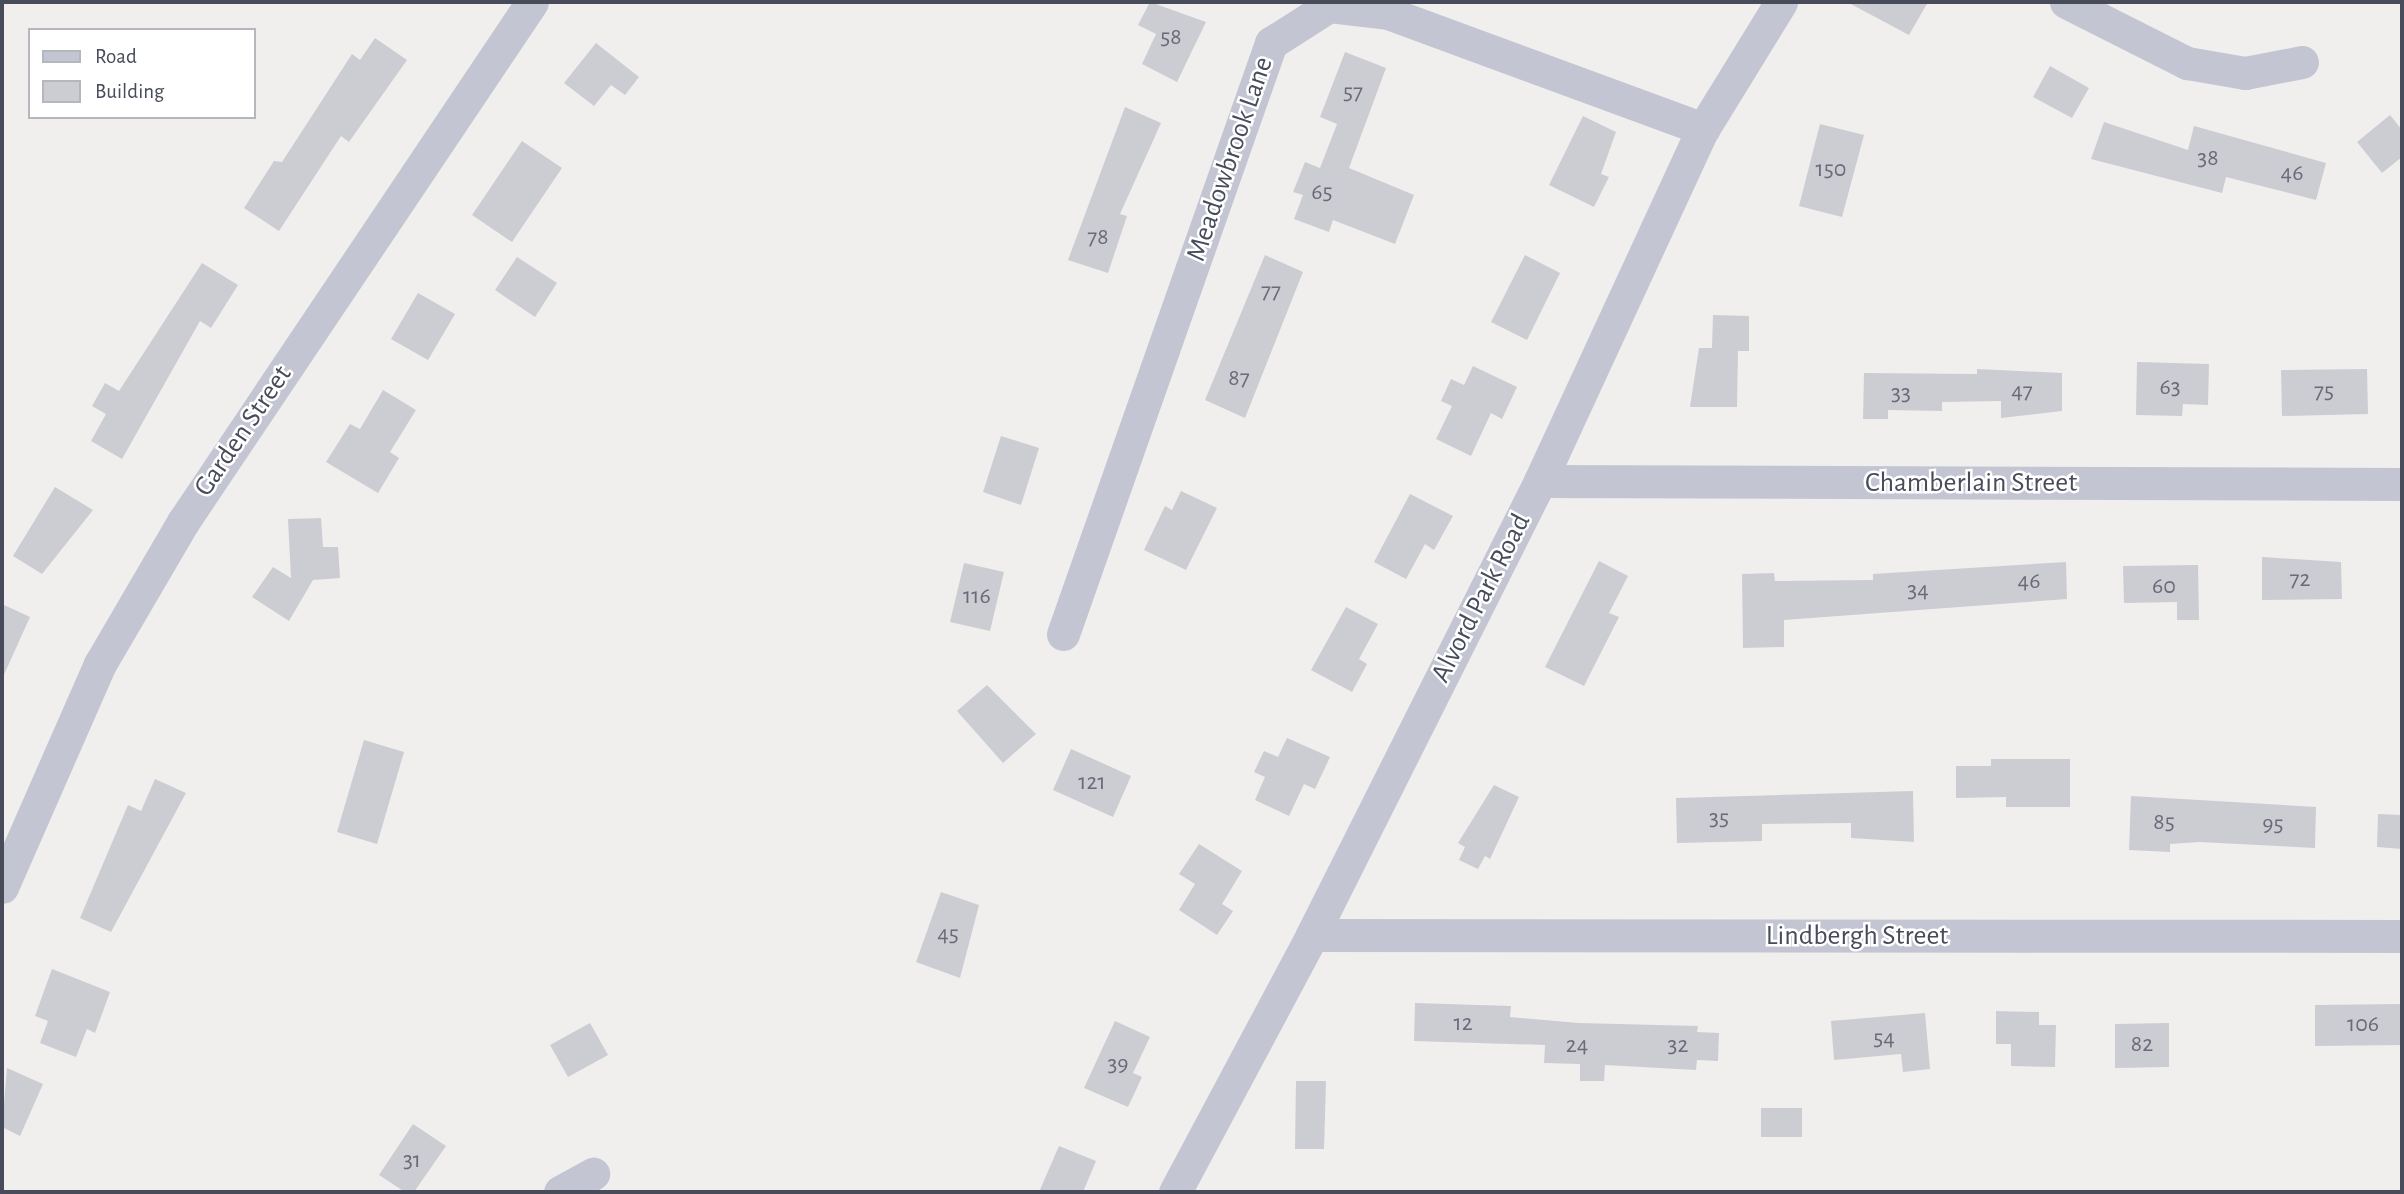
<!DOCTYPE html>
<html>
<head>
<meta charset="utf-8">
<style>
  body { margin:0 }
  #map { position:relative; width:2404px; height:1194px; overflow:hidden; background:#f0efee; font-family:"Alegreya Sans",sans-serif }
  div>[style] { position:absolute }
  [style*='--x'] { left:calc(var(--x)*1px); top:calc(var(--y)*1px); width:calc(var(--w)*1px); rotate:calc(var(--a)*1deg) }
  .building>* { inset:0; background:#ccccd3 }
  .minor>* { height:33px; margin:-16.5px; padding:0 16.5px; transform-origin:16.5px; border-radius:16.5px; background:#c3c6d2 }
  span { translate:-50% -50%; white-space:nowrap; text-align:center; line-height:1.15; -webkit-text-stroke:5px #fff; paint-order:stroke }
  .number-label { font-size:24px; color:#696c78 }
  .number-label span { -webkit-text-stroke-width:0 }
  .street-label { font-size:28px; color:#484c5a }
  .frame { position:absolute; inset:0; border:4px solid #484c5a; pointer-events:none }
  .legend { position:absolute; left:28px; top:28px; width:228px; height:91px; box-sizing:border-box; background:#fff; border:2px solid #b6b7bd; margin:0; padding:9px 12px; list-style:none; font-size:21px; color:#484c5a }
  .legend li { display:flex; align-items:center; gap:14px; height:35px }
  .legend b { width:35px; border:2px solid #b6b7bd }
</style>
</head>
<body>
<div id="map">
  <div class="building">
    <div style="clip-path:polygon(1150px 2px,1206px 22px,1177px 82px,1142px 64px,1156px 34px,1138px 25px)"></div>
    <div style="clip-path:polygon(1847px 2px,1928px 2px,1909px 35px)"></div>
    <div style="clip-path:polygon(375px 38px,407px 60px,349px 142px,341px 136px,279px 231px,244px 208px,274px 161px,282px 162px,352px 54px,360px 60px)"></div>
    <div style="clip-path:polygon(596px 43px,639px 77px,625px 95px,611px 85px,594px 106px,564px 83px)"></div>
    <div style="clip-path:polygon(1345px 52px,1386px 68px,1349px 168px,1414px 195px,1395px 244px,1333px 220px,1329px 232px,1294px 219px,1303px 195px,1293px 192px,1305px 162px,1320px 168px,1337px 124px,1320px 117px)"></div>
    <div style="clip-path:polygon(2050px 66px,2089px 88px,2072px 118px,2033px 97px)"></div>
    <div style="clip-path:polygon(1125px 107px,1161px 123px,1120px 214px,1127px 216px,1108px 273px,1068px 260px)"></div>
    <div style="clip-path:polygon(2390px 115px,2402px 130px,2402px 157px,2382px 173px,2357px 142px)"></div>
    <div style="clip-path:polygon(1583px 116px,1616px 132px,1601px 174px,1609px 177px,1594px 207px,1549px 185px)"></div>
    <div style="clip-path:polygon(2104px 122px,2188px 150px,2194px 126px,2326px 163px,2316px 200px,2226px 177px,2222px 193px,2091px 159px)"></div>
    <div style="clip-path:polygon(1820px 124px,1864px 135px,1842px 217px,1799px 206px)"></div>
    <div style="clip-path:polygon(522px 141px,562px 168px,512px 242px,472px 215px)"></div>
    <div style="clip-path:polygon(1265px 255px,1303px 272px,1245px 418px,1205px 400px)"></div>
    <div style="clip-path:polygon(1525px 255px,1560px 273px,1527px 340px,1491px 322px)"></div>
    <div style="clip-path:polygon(517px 257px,557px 283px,535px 317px,495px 290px)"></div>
    <div style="clip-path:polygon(202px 263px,238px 285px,211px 328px,200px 321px,122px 459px,91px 441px,106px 414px,92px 406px,105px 383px,119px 391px)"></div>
    <div style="clip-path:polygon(418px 293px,455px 314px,428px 360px,391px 339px)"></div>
    <div style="clip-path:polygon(1713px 315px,1749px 316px,1749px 351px,1738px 351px,1737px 407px,1690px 407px,1699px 348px,1712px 348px)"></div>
    <div style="clip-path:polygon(2137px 362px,2209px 364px,2208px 405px,2183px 404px,2182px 416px,2136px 415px)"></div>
    <div style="clip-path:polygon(1473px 366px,1517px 387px,1502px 419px,1491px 413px,1471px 456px,1436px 439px,1452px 406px,1441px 401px,1451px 379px,1464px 385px)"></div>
    <div style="clip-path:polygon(1977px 369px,2062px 373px,2062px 411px,2001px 418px,2001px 401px,1942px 402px,1942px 411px,1888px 410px,1888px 419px,1863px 419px,1864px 373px,1977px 374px)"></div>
    <div style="clip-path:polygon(2367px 369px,2368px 414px,2282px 416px,2281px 370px)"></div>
    <div style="clip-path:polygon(383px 390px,416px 410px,390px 452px,399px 458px,378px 493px,326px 462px,350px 424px,360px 429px)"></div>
    <div style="clip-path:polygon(1001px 436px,1039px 448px,1021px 505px,983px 492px)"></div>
    <div style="clip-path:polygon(55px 487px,93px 510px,42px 574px,13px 556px)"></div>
    <div style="clip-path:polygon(1181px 491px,1217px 508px,1186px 570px,1144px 550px,1165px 506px,1172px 510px)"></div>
    <div style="clip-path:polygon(1410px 494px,1453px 516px,1434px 550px,1425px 544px,1406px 579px,1374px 562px)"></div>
    <div style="clip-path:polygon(321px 518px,323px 547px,338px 547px,340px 578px,313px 580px,289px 621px,252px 597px,273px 567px,291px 578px,288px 519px)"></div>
    <div style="clip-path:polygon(2262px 557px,2341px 562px,2342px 599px,2262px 600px)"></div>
    <div style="clip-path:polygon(1599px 561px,1628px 576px,1609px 613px,1619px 617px,1584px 686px,1545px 667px)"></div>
    <div style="clip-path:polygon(2066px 562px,2067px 599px,1784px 620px,1784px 647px,1743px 648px,1742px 574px,1774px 573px,1775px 581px,1873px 580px,1873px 574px)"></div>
    <div style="clip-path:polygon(964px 563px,1004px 572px,990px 631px,950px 622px)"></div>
    <div style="clip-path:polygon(2198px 565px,2199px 620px,2177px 620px,2177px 602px,2124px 603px,2123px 566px)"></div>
    <div style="clip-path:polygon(2px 604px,30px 617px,2px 679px)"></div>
    <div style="clip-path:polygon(1346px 607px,1378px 624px,1359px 659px,1367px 664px,1352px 692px,1311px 670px)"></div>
    <div style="clip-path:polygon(987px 685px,1036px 734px,1003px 763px,957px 711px)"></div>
    <div style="clip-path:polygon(1287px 738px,1330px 757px,1315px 789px,1304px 784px,1289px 816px,1255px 800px,1265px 777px,1254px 772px,1264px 751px,1278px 757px)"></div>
    <div style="clip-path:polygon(364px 740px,404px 752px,377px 844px,337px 832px)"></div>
    <div style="clip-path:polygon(1071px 749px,1131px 776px,1113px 817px,1053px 790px)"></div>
    <div style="clip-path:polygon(1991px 759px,2070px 759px,2070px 807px,2006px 807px,2006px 797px,1956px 798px,1956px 766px,1991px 766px)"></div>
    <div style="clip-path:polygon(155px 779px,186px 793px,111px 932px,80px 918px,128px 805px,141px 811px)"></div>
    <div style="clip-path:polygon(1494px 785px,1519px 797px,1490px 859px,1485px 856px,1478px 869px,1459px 860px,1465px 847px,1458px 843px)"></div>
    <div style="clip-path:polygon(1913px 791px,1914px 842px,1851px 838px,1851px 823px,1762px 824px,1762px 841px,1677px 843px,1676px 798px)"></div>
    <div style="clip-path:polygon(2131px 796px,2316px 807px,2315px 848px,2200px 842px,2170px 844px,2170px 852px,2129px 850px)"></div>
    <div style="clip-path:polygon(2378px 814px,2402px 815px,2402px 849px,2377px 847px)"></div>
    <div style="clip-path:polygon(1199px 844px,1242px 871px,1222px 904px,1233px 911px,1217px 935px,1179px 910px,1195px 884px,1179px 874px)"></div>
    <div style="clip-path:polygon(941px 892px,979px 905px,960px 978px,916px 962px)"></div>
    <div style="clip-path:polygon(52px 969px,110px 992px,95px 1033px,87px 1029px,76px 1057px,40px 1043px,48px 1021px,35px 1016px)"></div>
    <div style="clip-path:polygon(1415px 1003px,1511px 1006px,1510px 1017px,1579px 1023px,1698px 1026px,1697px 1032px,1719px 1033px,1718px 1061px,1697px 1060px,1696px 1070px,1605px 1065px,1604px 1081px,1580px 1081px,1580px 1064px,1544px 1063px,1545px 1045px,1414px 1041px)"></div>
    <div style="clip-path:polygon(2402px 1004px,2402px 1045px,2315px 1046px,2315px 1005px)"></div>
    <div style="clip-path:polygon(1996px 1011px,2039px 1012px,2039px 1025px,2056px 1025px,2055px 1067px,2011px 1066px,2011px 1044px,1996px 1044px)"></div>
    <div style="clip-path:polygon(1925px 1013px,1930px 1069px,1903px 1072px,1901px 1054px,1834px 1060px,1831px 1021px)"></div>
    <div style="clip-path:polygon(1115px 1021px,1150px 1037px,1133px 1073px,1142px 1077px,1128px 1107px,1084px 1088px)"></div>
    <div style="clip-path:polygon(590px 1023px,608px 1055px,568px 1077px,550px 1045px)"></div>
    <div style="clip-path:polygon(2169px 1023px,2169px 1067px,2115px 1068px,2115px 1024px)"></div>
    <div style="clip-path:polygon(7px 1068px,43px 1084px,20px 1136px,2px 1127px)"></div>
    <div style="clip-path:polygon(1296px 1081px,1326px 1081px,1324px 1149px,1295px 1149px)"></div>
    <div style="clip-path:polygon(1761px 1108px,1802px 1108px,1802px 1137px,1761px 1137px)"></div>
    <div style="clip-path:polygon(413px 1124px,446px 1146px,414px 1192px,405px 1192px,379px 1175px)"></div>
    <div style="clip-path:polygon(1059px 1146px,1096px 1161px,1083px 1192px,1039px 1192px)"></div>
  </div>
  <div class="minor">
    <div style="--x:2066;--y:2;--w:136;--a:26.8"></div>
    <div style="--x:2187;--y:63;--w:59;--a:9.8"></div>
    <div style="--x:2245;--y:73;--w:58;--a:-10.9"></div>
    <div style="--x:1540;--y:481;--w:862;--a:0.2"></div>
    <div style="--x:1063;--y:634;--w:627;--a:-70.61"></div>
    <div style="--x:1271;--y:43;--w:69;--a:-32.5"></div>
    <div style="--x:1329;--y:6;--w:59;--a:6.8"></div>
    <div style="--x:1388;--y:13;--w:336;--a:20.2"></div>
    <div style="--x:2;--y:887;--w:244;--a:-66.3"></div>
    <div style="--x:100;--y:664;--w:164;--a:-59.7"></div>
    <div style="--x:183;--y:522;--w:626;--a:-56.13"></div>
    <div style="--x:1312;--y:935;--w:1090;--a:0.05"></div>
    <div style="--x:560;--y:1192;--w:38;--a:-29"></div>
    <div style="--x:1175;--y:1192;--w:291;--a:-61.9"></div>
    <div style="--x:1312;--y:935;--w:508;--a:-63.33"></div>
    <div style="--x:1540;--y:481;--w:388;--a:-65.2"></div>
    <div style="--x:1703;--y:129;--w:149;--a:-58.4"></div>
  </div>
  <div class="number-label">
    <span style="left:1171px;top:38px">58</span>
    <span style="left:1353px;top:93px">57</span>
    <span style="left:2208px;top:159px">38</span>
    <span style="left:1831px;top:170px">150</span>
    <span style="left:2292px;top:174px">46</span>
    <span style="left:1322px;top:193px">65</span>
    <span style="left:1098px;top:238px">78</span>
    <span style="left:1271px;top:292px">77</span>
    <span style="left:1239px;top:379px">87</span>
    <span style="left:2170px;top:388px">63</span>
    <span style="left:2022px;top:392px">47</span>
    <span style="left:2324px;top:392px">75</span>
    <span style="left:1901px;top:394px">33</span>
    <span style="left:2300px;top:580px">72</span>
    <span style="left:2029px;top:582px">46</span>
    <span style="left:2164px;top:587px">60</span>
    <span style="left:1918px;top:591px">34</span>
    <span style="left:977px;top:597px">116</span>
    <span style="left:1092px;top:783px">121</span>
    <span style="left:1719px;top:819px">35</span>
    <span style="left:2164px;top:823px">85</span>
    <span style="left:2273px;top:825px">95</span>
    <span style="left:948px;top:935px">45</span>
    <span style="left:1463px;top:1024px">12</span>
    <span style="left:2363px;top:1025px">106</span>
    <span style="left:1884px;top:1039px">54</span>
    <span style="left:2142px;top:1045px">82</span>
    <span style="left:1577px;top:1046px">24</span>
    <span style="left:1678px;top:1046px">32</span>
    <span style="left:1118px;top:1065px">39</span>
    <span style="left:412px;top:1161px">31</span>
  </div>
  <div class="street-label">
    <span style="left:1230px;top:159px;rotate:-71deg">Meadowbrook Lane</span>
    <span style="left:243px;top:431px;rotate:-56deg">Garden Street</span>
    <span style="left:1971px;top:483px">Chamberlain Street</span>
    <span style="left:1481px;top:598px;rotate:-63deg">Alvord Park Road</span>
    <span style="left:1857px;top:936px">Lindbergh Street</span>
  </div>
  <div class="frame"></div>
  <ul class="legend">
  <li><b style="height:9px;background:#c3c6d2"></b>Road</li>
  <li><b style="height:19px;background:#ccccd3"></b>Building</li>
  </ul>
</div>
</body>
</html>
